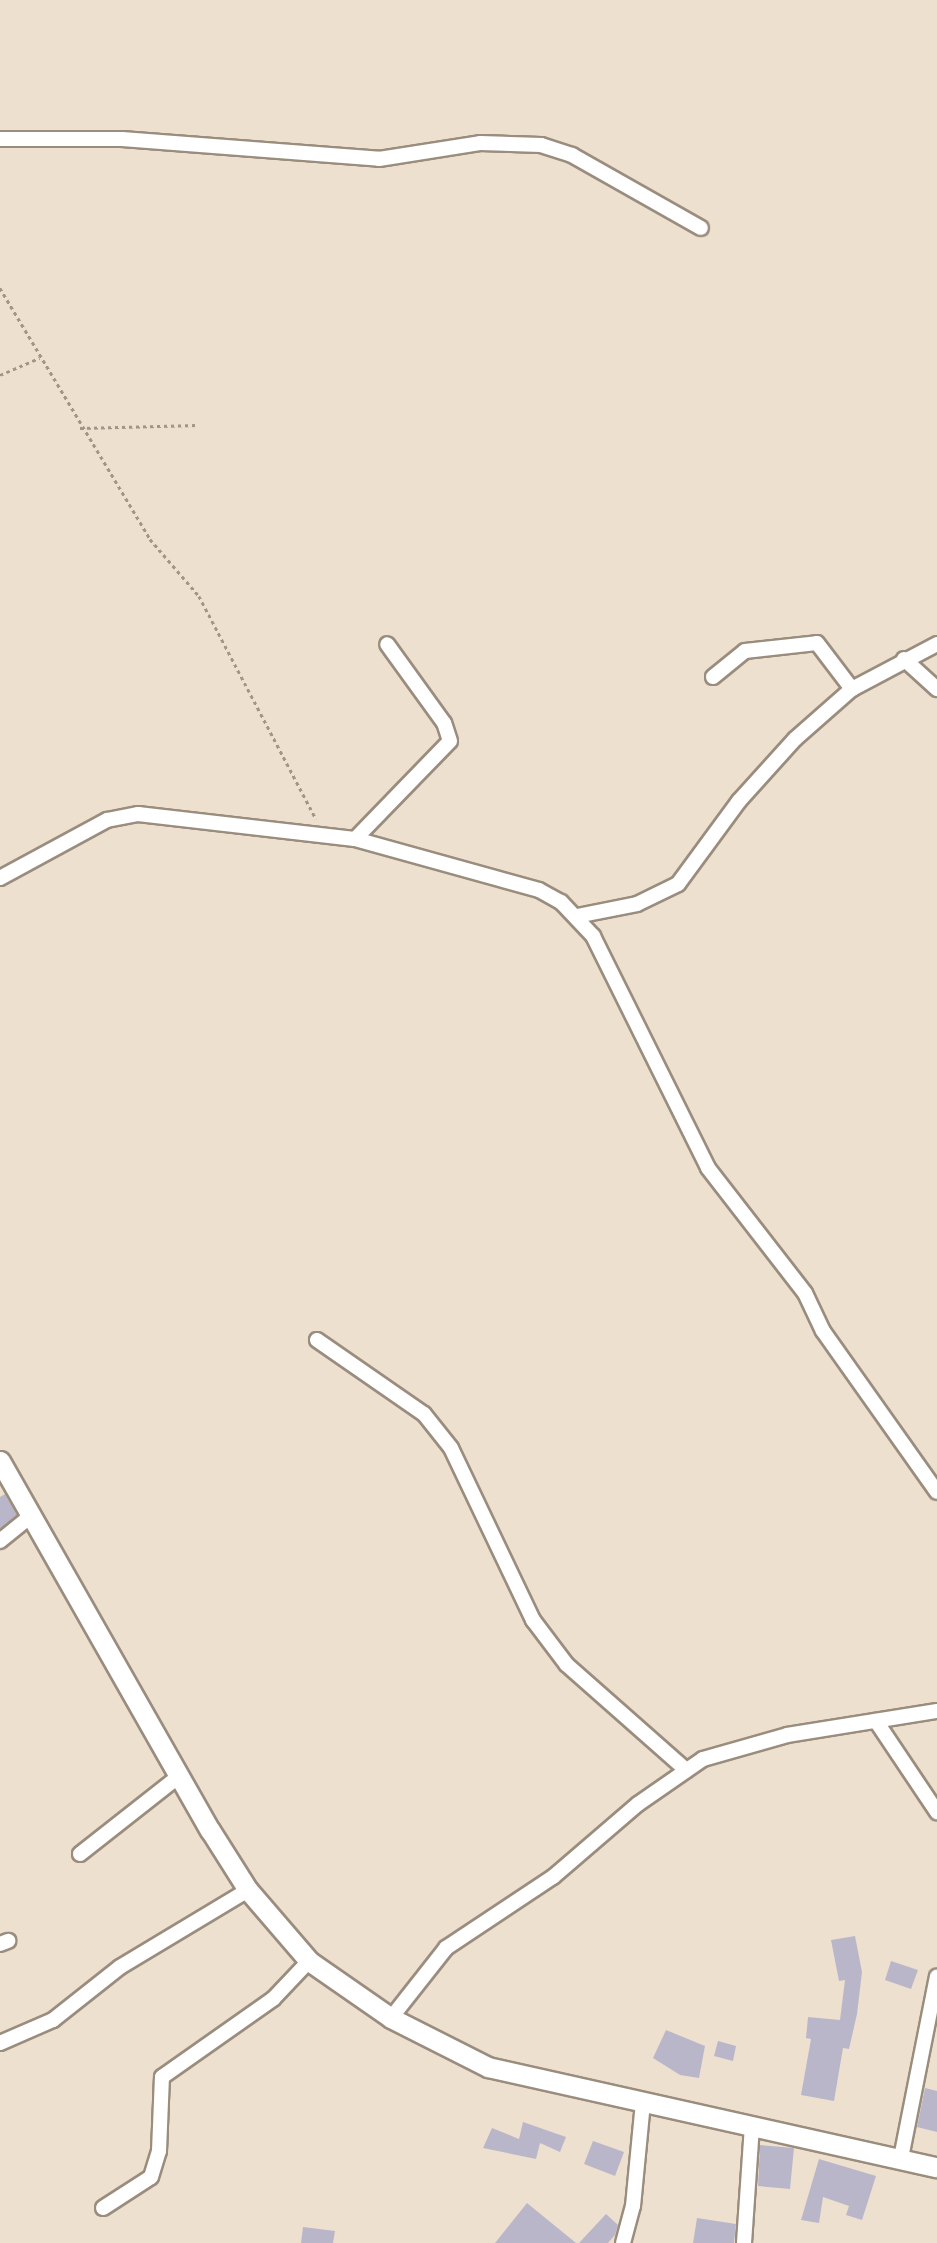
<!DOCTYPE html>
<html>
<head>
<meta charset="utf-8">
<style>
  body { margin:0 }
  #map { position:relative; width:937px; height:2243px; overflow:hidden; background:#eee0cf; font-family:Commissioner,sans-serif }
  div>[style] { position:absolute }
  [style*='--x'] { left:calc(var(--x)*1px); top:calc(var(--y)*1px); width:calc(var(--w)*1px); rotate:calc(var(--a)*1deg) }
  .building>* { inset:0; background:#bab6ca }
  .path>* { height:2.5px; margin-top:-1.25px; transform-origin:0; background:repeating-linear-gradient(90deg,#9f9588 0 3.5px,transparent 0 7px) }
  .roads { filter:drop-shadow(2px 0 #9a8d7e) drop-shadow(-2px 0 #9a8d7e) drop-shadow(0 2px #9a8d7e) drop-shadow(0 -2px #9a8d7e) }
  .minor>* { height:14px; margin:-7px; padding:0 7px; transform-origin:7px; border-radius:7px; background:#fff }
  .tertiary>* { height:19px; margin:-9.5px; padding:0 9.5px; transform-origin:9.5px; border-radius:9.5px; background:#fff }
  span { translate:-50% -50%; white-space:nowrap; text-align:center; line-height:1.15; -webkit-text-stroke:6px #eee0cf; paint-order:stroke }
</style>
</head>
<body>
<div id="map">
  <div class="building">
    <div style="clip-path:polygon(5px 1494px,17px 1515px,0 1529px,0 1497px)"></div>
    <div style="clip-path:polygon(855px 1936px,862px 1972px,857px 2014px,849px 2049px,843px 2048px,834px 2101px,801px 2095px,811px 2039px,806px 2038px,808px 2017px,840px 2020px,845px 1980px,839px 1981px,831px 1940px)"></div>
    <div style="clip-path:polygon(891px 1961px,918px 1970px,911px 1989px,885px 1980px)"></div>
    <div style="clip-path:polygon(666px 2030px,705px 2046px,699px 2078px,680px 2075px,653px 2058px)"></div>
    <div style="clip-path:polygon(718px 2041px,736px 2046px,733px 2061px,714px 2056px)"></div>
    <div style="clip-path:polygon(925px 2088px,937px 2091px,937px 2132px,917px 2127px)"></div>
    <div style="clip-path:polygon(523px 2122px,566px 2137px,560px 2152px,540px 2143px,536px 2159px,483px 2148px,492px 2128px,519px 2139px)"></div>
    <div style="clip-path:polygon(593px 2141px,624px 2152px,615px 2176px,584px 2164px)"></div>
    <div style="clip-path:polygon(760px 2145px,794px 2148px,790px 2189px,758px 2186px)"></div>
    <div style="clip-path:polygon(819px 2159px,876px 2176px,862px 2220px,846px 2215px,849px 2206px,823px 2197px,819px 2223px,801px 2220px)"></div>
    <div style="clip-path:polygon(527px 2203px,576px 2243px,495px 2243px)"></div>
    <div style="clip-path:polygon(606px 2214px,618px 2225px,615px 2235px,608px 2243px,579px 2243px)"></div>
    <div style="clip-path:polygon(697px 2218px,736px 2224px,734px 2243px,693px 2243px)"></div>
    <div style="clip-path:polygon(303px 2227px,335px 2231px,333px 2243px,301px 2243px)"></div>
  </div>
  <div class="path">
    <div style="--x:0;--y:288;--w:292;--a:59.1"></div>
    <div style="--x:150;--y:539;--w:75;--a:49.3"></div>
    <div style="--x:199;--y:596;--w:252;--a:62.3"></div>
    <div style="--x:0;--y:375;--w:43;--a:-23.6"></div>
    <div style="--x:80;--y:428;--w:118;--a:-1.5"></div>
  </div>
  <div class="roads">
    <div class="minor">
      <div style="--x:0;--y:139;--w:122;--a:0"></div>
      <div style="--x:122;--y:139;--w:258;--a:4.4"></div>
      <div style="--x:379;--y:159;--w:102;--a:-9"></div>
      <div style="--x:480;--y:143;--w:61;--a:1.9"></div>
      <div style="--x:541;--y:145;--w:33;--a:18"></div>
      <div style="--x:572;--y:155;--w:148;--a:29.5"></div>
      <div style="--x:904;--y:659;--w:45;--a:42.3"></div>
      <div style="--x:713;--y:677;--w:41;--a:-39.1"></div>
      <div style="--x:745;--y:651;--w:72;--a:-6.3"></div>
      <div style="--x:817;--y:643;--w:58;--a:52.7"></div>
      <div style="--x:355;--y:839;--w:136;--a:-45.9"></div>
      <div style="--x:450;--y:741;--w:19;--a:-108"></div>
      <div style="--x:444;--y:723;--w:97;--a:-125.8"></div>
      <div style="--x:0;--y:878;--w:122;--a:-28.5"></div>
      <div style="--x:107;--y:820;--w:32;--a:-11"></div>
      <div style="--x:138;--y:814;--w:218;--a:6.6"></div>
      <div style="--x:355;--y:839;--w:191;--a:15.5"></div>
      <div style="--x:539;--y:890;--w:25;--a:29"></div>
      <div style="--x:561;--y:902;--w:47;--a:46.7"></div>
      <div style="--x:593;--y:936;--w:259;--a:63.6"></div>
      <div style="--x:708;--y:1168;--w:158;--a:52.2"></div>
      <div style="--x:805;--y:1293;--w:42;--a:64.7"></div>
      <div style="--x:823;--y:1331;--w:197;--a:54.7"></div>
      <div style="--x:577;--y:916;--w:61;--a:-11.3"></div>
      <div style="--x:637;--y:904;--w:46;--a:-26"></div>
      <div style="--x:678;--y:884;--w:103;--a:-53.7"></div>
      <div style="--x:739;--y:801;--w:84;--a:-47.9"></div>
      <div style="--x:795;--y:739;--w:76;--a:-41.3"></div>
      <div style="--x:852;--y:689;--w:96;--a:-27.9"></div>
      <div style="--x:317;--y:1340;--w:130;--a:34.7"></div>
      <div style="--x:424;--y:1414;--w:43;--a:51.5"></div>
      <div style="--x:451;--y:1448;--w:191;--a:64.5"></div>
      <div style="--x:533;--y:1620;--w:56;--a:52.9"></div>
      <div style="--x:567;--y:1665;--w:159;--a:41.4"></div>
      <div style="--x:0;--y:1541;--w:41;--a:-39.1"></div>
      <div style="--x:876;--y:1721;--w:110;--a:56.2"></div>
      <div style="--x:80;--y:1854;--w:125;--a:-38.2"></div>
      <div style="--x:0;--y:1944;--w:9;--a:-21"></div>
      <div style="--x:391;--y:2018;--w:89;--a:-51.8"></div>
      <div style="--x:446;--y:1948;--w:128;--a:-33.6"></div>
      <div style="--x:553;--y:1877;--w:112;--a:-40.7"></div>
      <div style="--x:638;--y:1804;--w:79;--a:-34.7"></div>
      <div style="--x:703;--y:1759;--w:87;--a:-15.9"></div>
      <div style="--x:787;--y:1735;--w:152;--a:-9.1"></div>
      <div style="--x:0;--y:2043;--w:58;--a:-23.5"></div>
      <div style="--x:53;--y:2020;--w:85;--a:-38.3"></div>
      <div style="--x:120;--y:1967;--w:149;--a:-31"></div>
      <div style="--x:901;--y:2158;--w:185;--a:-78.8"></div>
      <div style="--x:103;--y:2208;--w:57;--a:-32.9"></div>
      <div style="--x:151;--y:2177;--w:27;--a:-73"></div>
      <div style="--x:159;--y:2151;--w:74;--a:-87.7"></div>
      <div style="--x:162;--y:2077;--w:136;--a:-35.1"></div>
      <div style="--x:273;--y:1999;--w:52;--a:-46.5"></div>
      <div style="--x:623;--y:2243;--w:38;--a:-75"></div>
      <div style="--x:633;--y:2206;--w:103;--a:-84.5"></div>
      <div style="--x:744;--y:2243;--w:117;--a:-86.1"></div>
    </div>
    <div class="tertiary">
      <div style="--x:0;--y:1461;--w:425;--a:60.4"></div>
      <div style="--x:210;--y:1830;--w:71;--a:57.7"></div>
      <div style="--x:248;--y:1890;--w:94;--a:49.3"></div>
      <div style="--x:309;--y:1961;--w:100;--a:34.8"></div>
      <div style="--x:391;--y:2018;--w:109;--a:26.8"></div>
      <div style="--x:488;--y:2067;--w:460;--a:12.6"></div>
    </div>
  </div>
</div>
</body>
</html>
